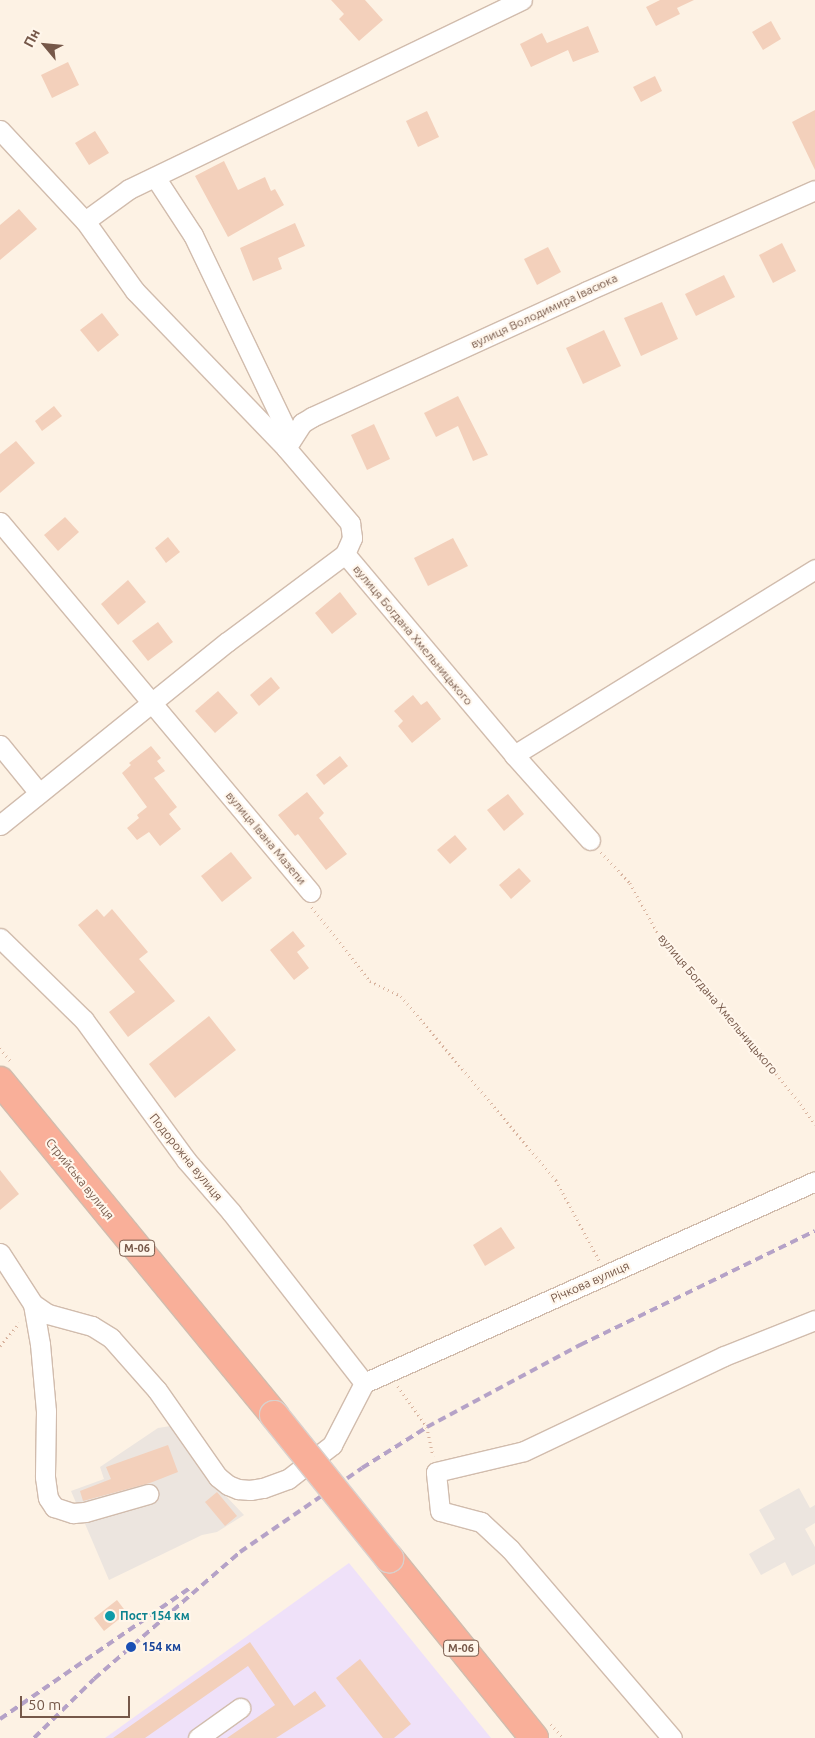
<!DOCTYPE html>
<html>
<head>
<meta charset="utf-8">
<style>
  body { margin:0 }
  #map { position:relative; width:815px; height:1738px; overflow:hidden; background:#fdf2e4; font-family:Ubuntu,sans-serif }
  div>[style] { position:absolute }
  [style*='--x'] { left:calc(var(--x)*1px); top:calc(var(--y)*1px); width:calc(var(--w)*1px); rotate:calc(var(--a)*1deg) }
  .industrial>* { inset:0; background:#ece5df }
  .education>* { inset:0; background:#efe1f9 }
  .building>* { inset:0; background:#f3d0bb }
  .path>* { height:2.5px; margin-top:-1.25px; transform-origin:0; background:repeating-linear-gradient(90deg,#d8b39e 0 1px,transparent 0 5px) }
  .roads { filter:drop-shadow(1px 0 #d1bcad) drop-shadow(-1px 0 #d1bcad) drop-shadow(0 1px #d1bcad) drop-shadow(0 -1px #d1bcad) }
  .minor>* { height:19px; margin:-9.5px; padding:0 9.5px; transform-origin:9.5px; border-radius:9.5px; background:#fff }
  .highway>* { height:28px; margin:-14px; padding:0 14px; transform-origin:14px; border-radius:14px; background:#f9af99 }
  .rail>* { height:4px; margin-top:-2px; transform-origin:0; background:repeating-linear-gradient(90deg,#b5a2c7 0 8px,transparent 0 13px) }
  .bridges { filter:drop-shadow(1px 0 #d9d0cc) drop-shadow(-1px 0 #d9d0cc) drop-shadow(0 1px #d9d0cc) drop-shadow(0 -1px #d9d0cc) }
  .highway-bridge>* { height:28px; margin:-14px; padding:0 14px; transform-origin:14px; border-radius:14px; background:#f9af99 }
  .dots>* { width:14px; height:14px; translate:-50% -50%; box-sizing:border-box; border:2px solid #fff6eb; border-radius:50% }
  span { translate:-50% -50%; white-space:nowrap; text-align:center; line-height:1.15; -webkit-text-stroke:4px #fff6eb; paint-order:stroke }
  .shield-label span { padding:1px 4px; background:#fff6eb; border:1px solid; border-radius:4px; -webkit-text-stroke-width:0 }
  .shield-label { font-size:11px; color:#765849; font-weight:700 }
  .street-label { font-size:12px; color:#765849 }
  .culture-label { font-size:12px; color:#0d838f; font-weight:700 }
  .left { translate:0 -50%; text-align:left }
  .transit-label { font-size:12px; color:#164399; font-weight:700 }
  .north { position:absolute; left:20px; top:20px; width:50px; height:50px; -webkit-text-stroke:4px #fff6eb; paint-order:stroke; rotate:298deg; font-size:14px; font-weight:700; line-height:20px; text-align:center; color:#765849 }
  .north::after { content:''; display:block; margin:auto; width:18px; height:22px; background:#765849; clip-path:polygon(50% 0,100% 100%,50% 72%,0 100%) }
  .scale { position:absolute; left:20px; top:1696px; width:110px; height:22px; box-sizing:border-box; border:2px solid #765849; border-top:0; padding-left:6px; font-size:15px; line-height:18px; white-space:nowrap; color:#765849; -webkit-text-stroke:4px #fff6eb; paint-order:stroke }
</style>
</head>
<body>
<div id="map">
  <div class="industrial">
    <div style="clip-path:polygon(177px 1425px,203px 1472px,244px 1515px,217px 1532px,202px 1535px,109px 1580px,71px 1491px,104px 1479px,100px 1467px,158px 1428px)"></div>
    <div style="clip-path:polygon(799px 1488px,810px 1508px,815px 1505px,815px 1523px,805px 1529px,815px 1547px,815px 1564px,792px 1576px,785px 1562px,761px 1575px,749px 1554px,775px 1539px,759px 1510px)"></div>
  </div>
  <div class="education">
    <div style="clip-path:polygon(349px 1563px,491px 1738px,105px 1738px)"></div>
  </div>
  <div class="building">
    <div style="clip-path:polygon(331px 0,365px 0,383px 20px,359px 41px,339px 19px,344px 14px)"></div>
    <div style="clip-path:polygon(660px 0,694px 0,677px 8px,680px 14px,656px 26px,646px 7px)"></div>
    <div style="clip-path:polygon(771px 21px,781px 39px,763px 50px,752px 32px)"></div>
    <div style="clip-path:polygon(588px 26px,599px 52px,573px 62px,568px 50px,531px 67px,520px 44px,542px 33px,547px 43px)"></div>
    <div style="clip-path:polygon(68px 62px,79px 85px,52px 98px,41px 75px)"></div>
    <div style="clip-path:polygon(655px 76px,662px 91px,641px 102px,633px 87px)"></div>
    <div style="clip-path:polygon(815px 110px,815px 170px,792px 122px)"></div>
    <div style="clip-path:polygon(427px 111px,439px 137px,418px 147px,406px 121px)"></div>
    <div style="clip-path:polygon(95px 131px,109px 153px,89px 165px,75px 143px)"></div>
    <div style="clip-path:polygon(224px 161px,238px 190px,265px 177px,271px 191px,275px 189px,284px 205px,228px 237px,195px 176px)"></div>
    <div style="clip-path:polygon(19px 209px,37px 229px,0 260px,0 225px)"></div>
    <div style="clip-path:polygon(295px 223px,305px 246px,278px 258px,282px 269px,253px 281px,240px 248px)"></div>
    <div style="clip-path:polygon(782px 243px,796px 271px,773px 283px,759px 255px)"></div>
    <div style="clip-path:polygon(548px 247px,561px 272px,537px 285px,524px 259px)"></div>
    <div style="clip-path:polygon(724px 275px,735px 297px,696px 316px,685px 294px)"></div>
    <div style="clip-path:polygon(662px 302px,678px 339px,641px 356px,624px 318px)"></div>
    <div style="clip-path:polygon(102px 313px,119px 335px,98px 352px,80px 330px)"></div>
    <div style="clip-path:polygon(604px 330px,621px 366px,583px 384px,566px 348px)"></div>
    <div style="clip-path:polygon(458px 396px,488px 455px,473px 461px,458px 426px,436px 437px,424px 413px)"></div>
    <div style="clip-path:polygon(54px 406px,62px 416px,42px 431px,35px 421px)"></div>
    <div style="clip-path:polygon(374px 424px,390px 459px,367px 470px,351px 435px)"></div>
    <div style="clip-path:polygon(16px 441px,35px 463px,0 493px,0 454px)"></div>
    <div style="clip-path:polygon(65px 517px,79px 532px,58px 551px,44px 535px)"></div>
    <div style="clip-path:polygon(168px 537px,180px 552px,166px 563px,155px 548px)"></div>
    <div style="clip-path:polygon(453px 538px,468px 566px,428px 586px,414px 558px)"></div>
    <div style="clip-path:polygon(128px 580px,146px 602px,118px 625px,101px 604px)"></div>
    <div style="clip-path:polygon(340px 592px,357px 614px,332px 634px,315px 613px)"></div>
    <div style="clip-path:polygon(158px 622px,173px 642px,148px 661px,132px 641px)"></div>
    <div style="clip-path:polygon(271px 677px,280px 688px,259px 706px,250px 695px)"></div>
    <div style="clip-path:polygon(218px 691px,238px 713px,215px 733px,195px 711px)"></div>
    <div style="clip-path:polygon(413px 695px,421px 705px,427px 701px,441px 719px,412px 743px,398px 726px,403px 721px,394px 711px)"></div>
    <div style="clip-path:polygon(151px 746px,161px 758px,157px 761px,165px 771px,154px 778px,177px 807px,169px 814px,181px 829px,160px 846px,149px 832px,137px 840px,127px 828px,139px 818px,137px 815px,147px 807px,122px 773px,131px 765px,129px 763px)"></div>
    <div style="clip-path:polygon(340px 756px,348px 766px,324px 785px,316px 775px)"></div>
    <div style="clip-path:polygon(307px 792px,324px 813px,319px 818px,347px 854px,326px 870px,298px 834px,295px 836px,278px 815px)"></div>
    <div style="clip-path:polygon(508px 794px,524px 814px,504px 831px,487px 810px)"></div>
    <div style="clip-path:polygon(455px 835px,467px 849px,450px 864px,437px 850px)"></div>
    <div style="clip-path:polygon(231px 852px,252px 878px,222px 902px,201px 876px)"></div>
    <div style="clip-path:polygon(519px 868px,531px 881px,511px 899px,499px 885px)"></div>
    <div style="clip-path:polygon(97px 909px,104px 917px,112px 909px,148px 952px,139px 959px,175px 1001px,128px 1037px,109px 1012px,135px 992px,78px 925px)"></div>
    <div style="clip-path:polygon(293px 931px,305px 946px,297px 952px,309px 968px,294px 980px,270px 950px)"></div>
    <div style="clip-path:polygon(209px 1016px,236px 1050px,175px 1098px,149px 1064px)"></div>
    <div style="clip-path:polygon(0 1170px,19px 1194px,0 1210px)"></div>
    <div style="clip-path:polygon(501px 1227px,515px 1248px,485px 1266px,473px 1245px)"></div>
    <div style="clip-path:polygon(168px 1445px,178px 1472px,150px 1483px,83px 1501px,80px 1491px,111px 1479px,106px 1467px)"></div>
    <div style="clip-path:polygon(217px 1492px,237px 1516px,225px 1526px,205px 1502px)"></div>
    <div style="clip-path:polygon(117px 1600px,127px 1613px,104px 1631px,94px 1618px)"></div>
    <div style="clip-path:polygon(250px 1642px,294px 1706px,315px 1691px,326px 1706px,276px 1738px,227px 1738px,275px 1705px,248px 1666px,145px 1738px,113px 1738px)"></div>
    <div style="clip-path:polygon(360px 1659px,411px 1724px,394px 1738px,383px 1738px,336px 1678px)"></div>
  </div>
  <div class="path">
    <div style="--x:601;--y:852;--w:42;--a:46.9"></div>
    <div style="--x:630;--y:883;--w:70;--a:60.9"></div>
    <div style="--x:664;--y:944;--w:71;--a:46.7"></div>
    <div style="--x:713;--y:996;--w:139;--a:50.8"></div>
    <div style="--x:801;--y:1104;--w:25;--a:56"></div>
    <div style="--x:312;--y:907;--w:94;--a:51.9"></div>
    <div style="--x:370;--y:981;--w:34;--a:26"></div>
    <div style="--x:401;--y:996;--w:241;--a:49.9"></div>
    <div style="--x:556;--y:1180;--w:91;--a:61.7"></div>
    <div style="--x:0;--y:1048;--w:19;--a:51"></div>
    <div style="--x:0;--y:1346;--w:30;--a:-50"></div>
    <div style="--x:398;--y:1386;--w:50;--a:54.7"></div>
    <div style="--x:427;--y:1427;--w:30;--a:78"></div>
    <div style="--x:551;--y:1724;--w:18;--a:49"></div>
  </div>
  <div class="roads">
    <div class="minor">
      <div style="--x:0;--y:130;--w:125;--a:47"></div>
      <div style="--x:85;--y:221;--w:86;--a:54.5"></div>
      <div style="--x:135;--y:291;--w:218;--a:46.1"></div>
      <div style="--x:286;--y:448;--w:99;--a:49.5"></div>
      <div style="--x:350;--y:523;--w:15;--a:82"></div>
      <div style="--x:352;--y:538;--w:17;--a:114"></div>
      <div style="--x:345;--y:554;--w:263;--a:49.9"></div>
      <div style="--x:514;--y:755;--w:114;--a:48.2"></div>
      <div style="--x:155;--y:177;--w:69;--a:56.8"></div>
      <div style="--x:193;--y:235;--w:227;--a:64.4"></div>
      <div style="--x:85;--y:221;--w:54;--a:-36"></div>
      <div style="--x:129;--y:189;--w:436;--a:-25.7"></div>
      <div style="--x:286;--y:448;--w:30;--a:-57"></div>
      <div style="--x:302;--y:423;--w:12;--a:-31"></div>
      <div style="--x:312;--y:417;--w:302;--a:-24.6"></div>
      <div style="--x:587;--y:291;--w:249;--a:-23.9"></div>
      <div style="--x:0;--y:522;--w:483;--a:50"></div>
      <div style="--x:0;--y:745;--w:62;--a:50.9"></div>
      <div style="--x:514;--y:755;--w:354;--a:-31.7"></div>
      <div style="--x:0;--y:825;--w:292;--a:-38.9"></div>
      <div style="--x:227;--y:642;--w:147;--a:-36.7"></div>
      <div style="--x:0;--y:938;--w:117;--a:44.3"></div>
      <div style="--x:84;--y:1020;--w:173;--a:53.9"></div>
      <div style="--x:186;--y:1160;--w:69;--a:49.1"></div>
      <div style="--x:231;--y:1212;--w:217;--a:52.1"></div>
      <div style="--x:0;--y:1253;--w:61;--a:57.1"></div>
      <div style="--x:33;--y:1304;--w:18;--a:34"></div>
      <div style="--x:48;--y:1314;--w:46;--a:15.3"></div>
      <div style="--x:92;--y:1326;--w:22;--a:32"></div>
      <div style="--x:111;--y:1338;--w:69;--a:48.5"></div>
      <div style="--x:157;--y:1390;--w:106;--a:55"></div>
      <div style="--x:218;--y:1477;--w:13;--a:39"></div>
      <div style="--x:228;--y:1485;--w:11;--a:22"></div>
      <div style="--x:238;--y:1489;--w:12;--a:5"></div>
      <div style="--x:250;--y:1490;--w:13;--a:-9"></div>
      <div style="--x:263;--y:1488;--w:27;--a:-20"></div>
      <div style="--x:288;--y:1479;--w:56;--a:-37.7"></div>
      <div style="--x:332;--y:1445;--w:70;--a:-62.7"></div>
      <div style="--x:33;--y:1304;--w:41;--a:80.1"></div>
      <div style="--x:40;--y:1344;--w:67;--a:84.9"></div>
      <div style="--x:46;--y:1411;--w:66;--a:90.9"></div>
      <div style="--x:45;--y:1477;--w:21;--a:82"></div>
      <div style="--x:48;--y:1498;--w:11;--a:56"></div>
      <div style="--x:54;--y:1507;--w:20;--a:18"></div>
      <div style="--x:73;--y:1513;--w:12;--a:-5"></div>
      <div style="--x:85;--y:1512;--w:66;--a:-15.9"></div>
      <div style="--x:364;--y:1383;--w:494;--a:-24.1"></div>
      <div style="--x:198;--y:1738;--w:52;--a:-35.5"></div>
      <div style="--x:672;--y:1738;--w:249;--a:-130.6"></div>
      <div style="--x:510;--y:1549;--w:40;--a:-137"></div>
      <div style="--x:481;--y:1522;--w:42;--a:-165"></div>
      <div style="--x:440;--y:1511;--w:39;--a:-96"></div>
      <div style="--x:436;--y:1472;--w:90;--a:-13.4"></div>
      <div style="--x:524;--y:1451;--w:221;--a:-25.4"></div>
      <div style="--x:724;--y:1356;--w:98;--a:-21.6"></div>
    </div>
    <div class="highway">
      <div style="--x:0;--y:1081;--w:432;--a:50.6"></div>
      <div style="--x:389;--y:1558;--w:231;--a:51.1"></div>
    </div>
  </div>
  <div class="rail">
    <div style="--x:0;--y:1719;--w:232;--a:-34.6"></div>
    <div style="--x:34;--y:1738;--w:84;--a:-44.5"></div>
    <div style="--x:94;--y:1679;--w:194;--a:-41"></div>
    <div style="--x:240;--y:1552;--w:148;--a:-34.5"></div>
    <div style="--x:362;--y:1468;--w:77;--a:-32.2"></div>
    <div style="--x:427;--y:1427;--w:174;--a:-28.2"></div>
    <div style="--x:580;--y:1345;--w:261;--a:-25.9"></div>
  </div>
  <div class="bridges">
    <div class="highway-bridge">
      <div style="--x:274;--y:1415;--w:184;--a:51.2"></div>
    </div>
  </div>
  <div class="dots">
    <div style="left:110px;top:1616px;background:#0f9aa8"></div>
    <div style="left:131px;top:1647px;background:#1a4fb4"></div>
  </div>
  <div class="shield-label">
    <span style="left:137px;top:1248px">М-06</span>
    <span style="left:461px;top:1648px">М-06</span>
  </div>
  <div class="street-label">
    <span style="left:544px;top:311px;rotate:-25deg">вулиця Володимира Івасюка</span>
    <span style="left:413px;top:635px;rotate:50deg">вулиця Богдана Хмельницького</span>
    <span style="left:266px;top:838px;rotate:50deg">вулиця Івана Мазепи</span>
    <span style="left:718px;top:1004px;rotate:50deg">вулиця Богдана Хмельницького</span>
    <span style="left:186px;top:1157px;rotate:51deg">Подорожна вулиця</span>
    <span style="left:80px;top:1179px;rotate:51deg">Стрийська вулиця</span>
    <span style="left:590px;top:1282px;rotate:-24deg">Річкова вулиця</span>
  </div>
  <div class="culture-label">
    <span class="left" style="left:120px;top:1616px">Пост 154 км</span>
  </div>
  <div class="transit-label">
    <span class="left" style="left:142px;top:1647px">154 км</span>
  </div>
  <div class="north">Пн</div>
  <div class="scale">50 m</div>
</div>
</body>
</html>
